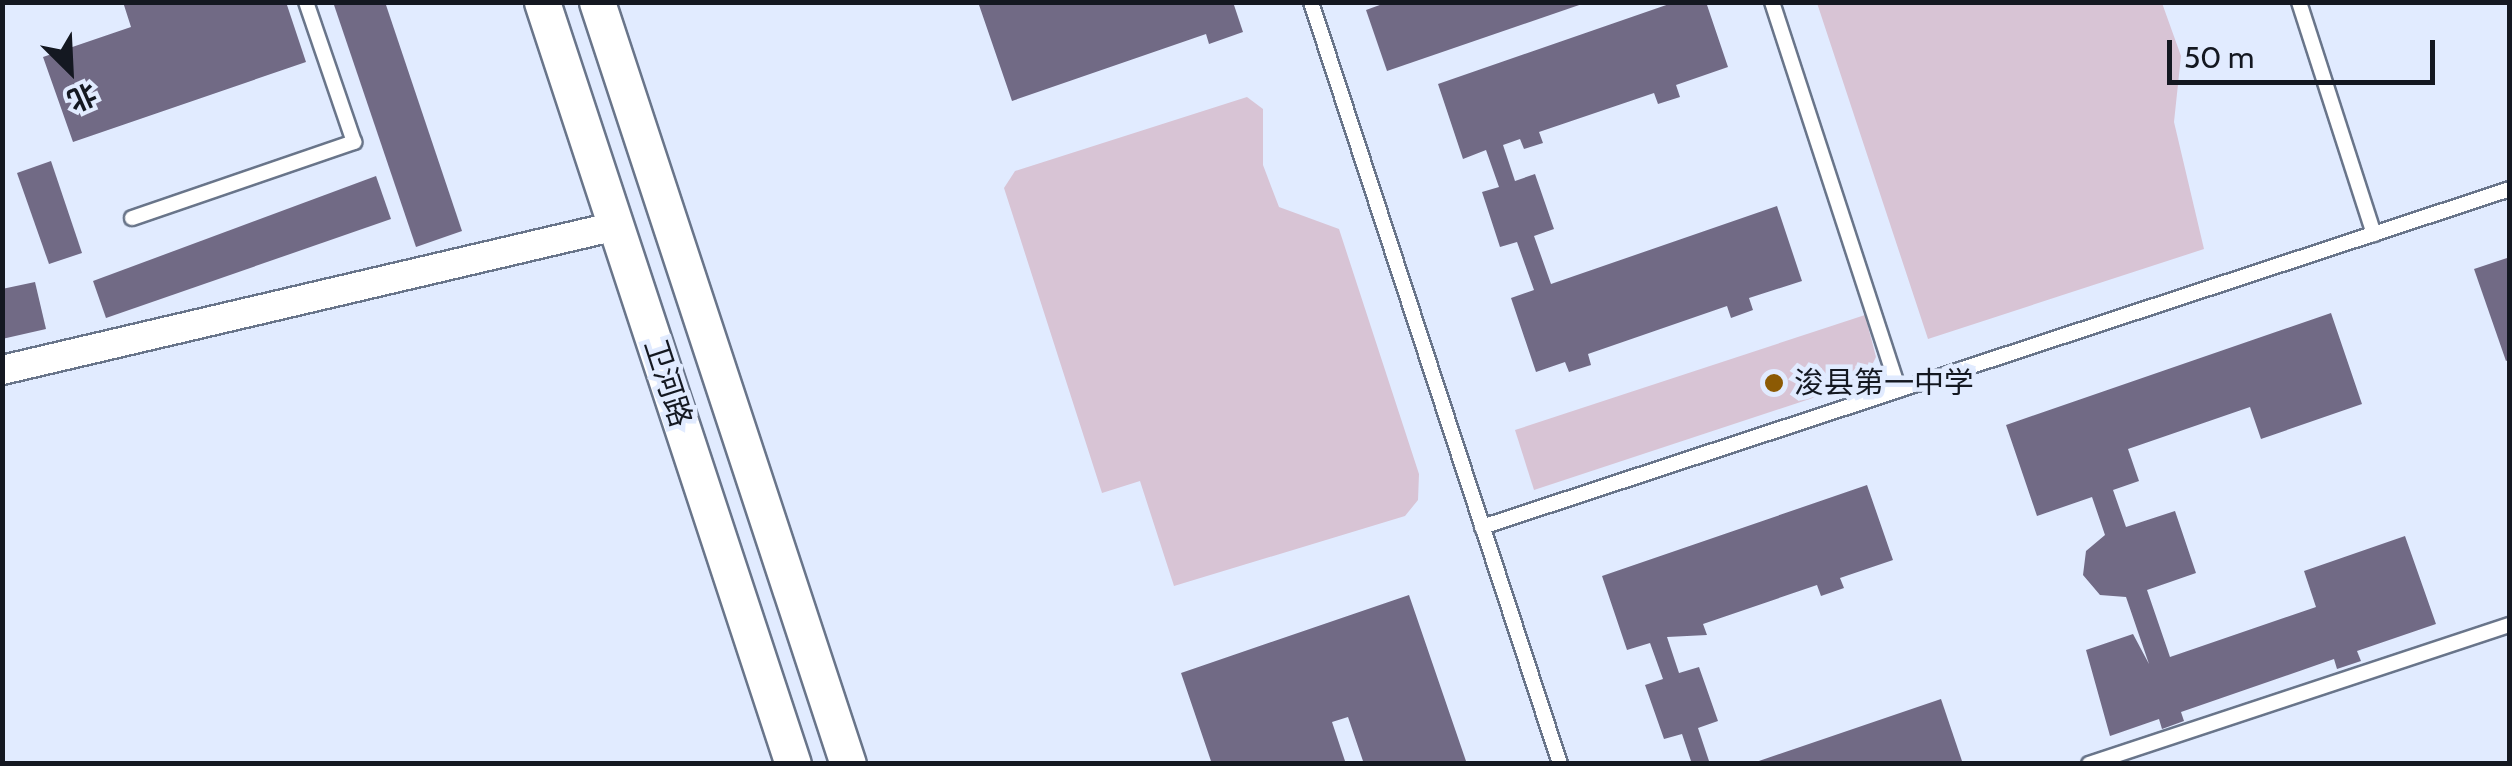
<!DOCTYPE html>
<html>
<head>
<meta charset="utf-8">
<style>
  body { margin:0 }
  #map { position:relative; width:2512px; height:766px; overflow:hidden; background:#e1ebff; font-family:Cabin,"Noto Sans SC",sans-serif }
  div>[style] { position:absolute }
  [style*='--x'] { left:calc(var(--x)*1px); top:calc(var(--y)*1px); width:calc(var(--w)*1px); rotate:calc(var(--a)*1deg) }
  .green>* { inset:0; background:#d8c4d5 }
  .building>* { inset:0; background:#716a85 }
  .roads { filter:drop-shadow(2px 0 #69758a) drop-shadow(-2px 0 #69758a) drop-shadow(0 2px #69758a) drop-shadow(0 -2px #69758a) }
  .service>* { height:14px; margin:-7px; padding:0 7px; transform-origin:7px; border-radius:7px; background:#fff }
  .minor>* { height:28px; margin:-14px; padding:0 14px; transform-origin:14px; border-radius:14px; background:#fff }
  .tertiary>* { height:35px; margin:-17.5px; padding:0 17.5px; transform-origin:17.5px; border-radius:17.5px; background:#fff }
  .dots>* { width:28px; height:28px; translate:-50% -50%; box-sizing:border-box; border:5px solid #e1ebff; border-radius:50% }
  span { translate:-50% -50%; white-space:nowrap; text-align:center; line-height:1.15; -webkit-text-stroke:9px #e1ebff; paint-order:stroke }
  .street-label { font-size:30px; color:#141821 }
  .poi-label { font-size:30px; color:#141821 }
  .left { translate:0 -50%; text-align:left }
  .frame { position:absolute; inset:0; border:5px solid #141821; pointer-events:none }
  .north { position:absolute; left:20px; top:20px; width:100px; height:100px; -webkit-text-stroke:8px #e1ebff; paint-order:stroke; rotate:156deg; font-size:28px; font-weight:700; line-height:40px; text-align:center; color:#141821 }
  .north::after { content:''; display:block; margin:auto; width:35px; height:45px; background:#141821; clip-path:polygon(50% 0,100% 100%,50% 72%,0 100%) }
  .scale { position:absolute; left:2167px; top:40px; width:268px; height:45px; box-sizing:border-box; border:5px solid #141821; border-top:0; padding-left:12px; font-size:30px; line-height:35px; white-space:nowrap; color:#141821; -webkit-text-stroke:8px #e1ebff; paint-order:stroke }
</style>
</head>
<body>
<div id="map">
  <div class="green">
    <div style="clip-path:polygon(1817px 3px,2162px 3px,2181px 56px,2174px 122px,2204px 249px,1928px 339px)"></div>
    <div style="clip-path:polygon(1247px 97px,1263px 109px,1263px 165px,1279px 207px,1339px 229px,1419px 474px,1418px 500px,1405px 516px,1174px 586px,1140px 481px,1102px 493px,1004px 188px,1015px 171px)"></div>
    <div style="clip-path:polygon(1865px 315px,1876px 357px,1864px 381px,1534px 490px,1515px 430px)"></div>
  </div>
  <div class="building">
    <div style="clip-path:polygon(123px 2px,286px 2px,306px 62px,73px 142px,43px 57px,131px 27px)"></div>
    <div style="clip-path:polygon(333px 2px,385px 2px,462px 231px,416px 247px)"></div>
    <div style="clip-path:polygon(978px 2px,1233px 2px,1243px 32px,1209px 44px,1206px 34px,1012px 101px)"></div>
    <div style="clip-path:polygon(1388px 2px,1585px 2px,1585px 3px,1387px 71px,1366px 10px)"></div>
    <div style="clip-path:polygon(1675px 2px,1706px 2px,1728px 67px,1676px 85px,1680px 97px,1658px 104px,1654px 93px,1539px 132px,1543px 143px,1524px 149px,1520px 139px,1503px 145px,1515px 181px,1535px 174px,1554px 229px,1534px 236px,1551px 284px,1777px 206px,1802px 281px,1749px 298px,1753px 310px,1731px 318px,1727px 306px,1588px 354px,1591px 365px,1569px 372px,1565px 362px,1536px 372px,1511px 298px,1534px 290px,1517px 242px,1500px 247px,1482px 192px,1499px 187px,1486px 150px,1463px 159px,1438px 84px)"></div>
    <div style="clip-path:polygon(51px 161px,82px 253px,49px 264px,17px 173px)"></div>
    <div style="clip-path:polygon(376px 176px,391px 219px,106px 318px,93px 281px)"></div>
    <div style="clip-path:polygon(2510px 257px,2510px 359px,2506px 361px,2474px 269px)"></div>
    <div style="clip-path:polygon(35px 282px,46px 329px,2px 339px,2px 289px)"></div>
    <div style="clip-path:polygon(2331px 313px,2362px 404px,2261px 439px,2250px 407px,2128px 449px,2139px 481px,2113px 490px,2126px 527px,2175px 511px,2196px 573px,2147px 590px,2170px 657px,2316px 607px,2304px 571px,2405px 536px,2436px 624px,2357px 651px,2361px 661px,2337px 669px,2334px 659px,2181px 712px,2184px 721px,2162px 729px,2159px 719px,2110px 736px,2086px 650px,2133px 634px,2149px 664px,2126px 597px,2100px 595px,2083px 575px,2086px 551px,2105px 535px,2092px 497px,2037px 516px,2006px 425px)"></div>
    <div style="clip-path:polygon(1867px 485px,1893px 560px,1840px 578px,1844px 588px,1821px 596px,1817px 585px,1703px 624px,1707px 635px,1667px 637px,1679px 673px,1699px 667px,1718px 721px,1698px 728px,1710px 764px,1692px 764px,1682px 734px,1664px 739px,1645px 685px,1663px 679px,1650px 643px,1627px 650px,1602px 576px)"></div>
    <div style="clip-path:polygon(1409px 595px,1467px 764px,1364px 764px,1348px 717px,1332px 722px,1346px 764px,1212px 764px,1181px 673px)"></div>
    <div style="clip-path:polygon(1941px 699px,1963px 764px,1753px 764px,1753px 763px)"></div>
  </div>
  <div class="roads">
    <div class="service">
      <div style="--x:1311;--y:2;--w:802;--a:71.9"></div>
      <div style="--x:1772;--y:2;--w:408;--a:71.9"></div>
      <div style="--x:2299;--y:2;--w:244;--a:72.1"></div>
      <div style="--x:132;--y:218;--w:235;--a:-18.9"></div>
      <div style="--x:354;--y:142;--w:148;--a:-108.9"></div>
      <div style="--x:1482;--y:527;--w:1082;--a:-18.2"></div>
      <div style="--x:2089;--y:764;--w:443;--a:-18.3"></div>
    </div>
    <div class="minor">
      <div style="--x:2;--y:370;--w:631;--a:-13.2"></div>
    </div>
    <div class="tertiary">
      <div style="--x:542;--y:2;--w:802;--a:71.77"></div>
      <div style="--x:597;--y:2;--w:802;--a:71.77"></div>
    </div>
  </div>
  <div class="dots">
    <div style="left:1774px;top:383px;background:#8c5a04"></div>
  </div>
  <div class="street-label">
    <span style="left:668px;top:383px;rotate:72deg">卫河路</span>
  </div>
  <div class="poi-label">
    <span class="left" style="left:1794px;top:383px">浚县第一中学</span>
  </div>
  <div class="frame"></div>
  <div class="north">北</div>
  <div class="scale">50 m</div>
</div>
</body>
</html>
